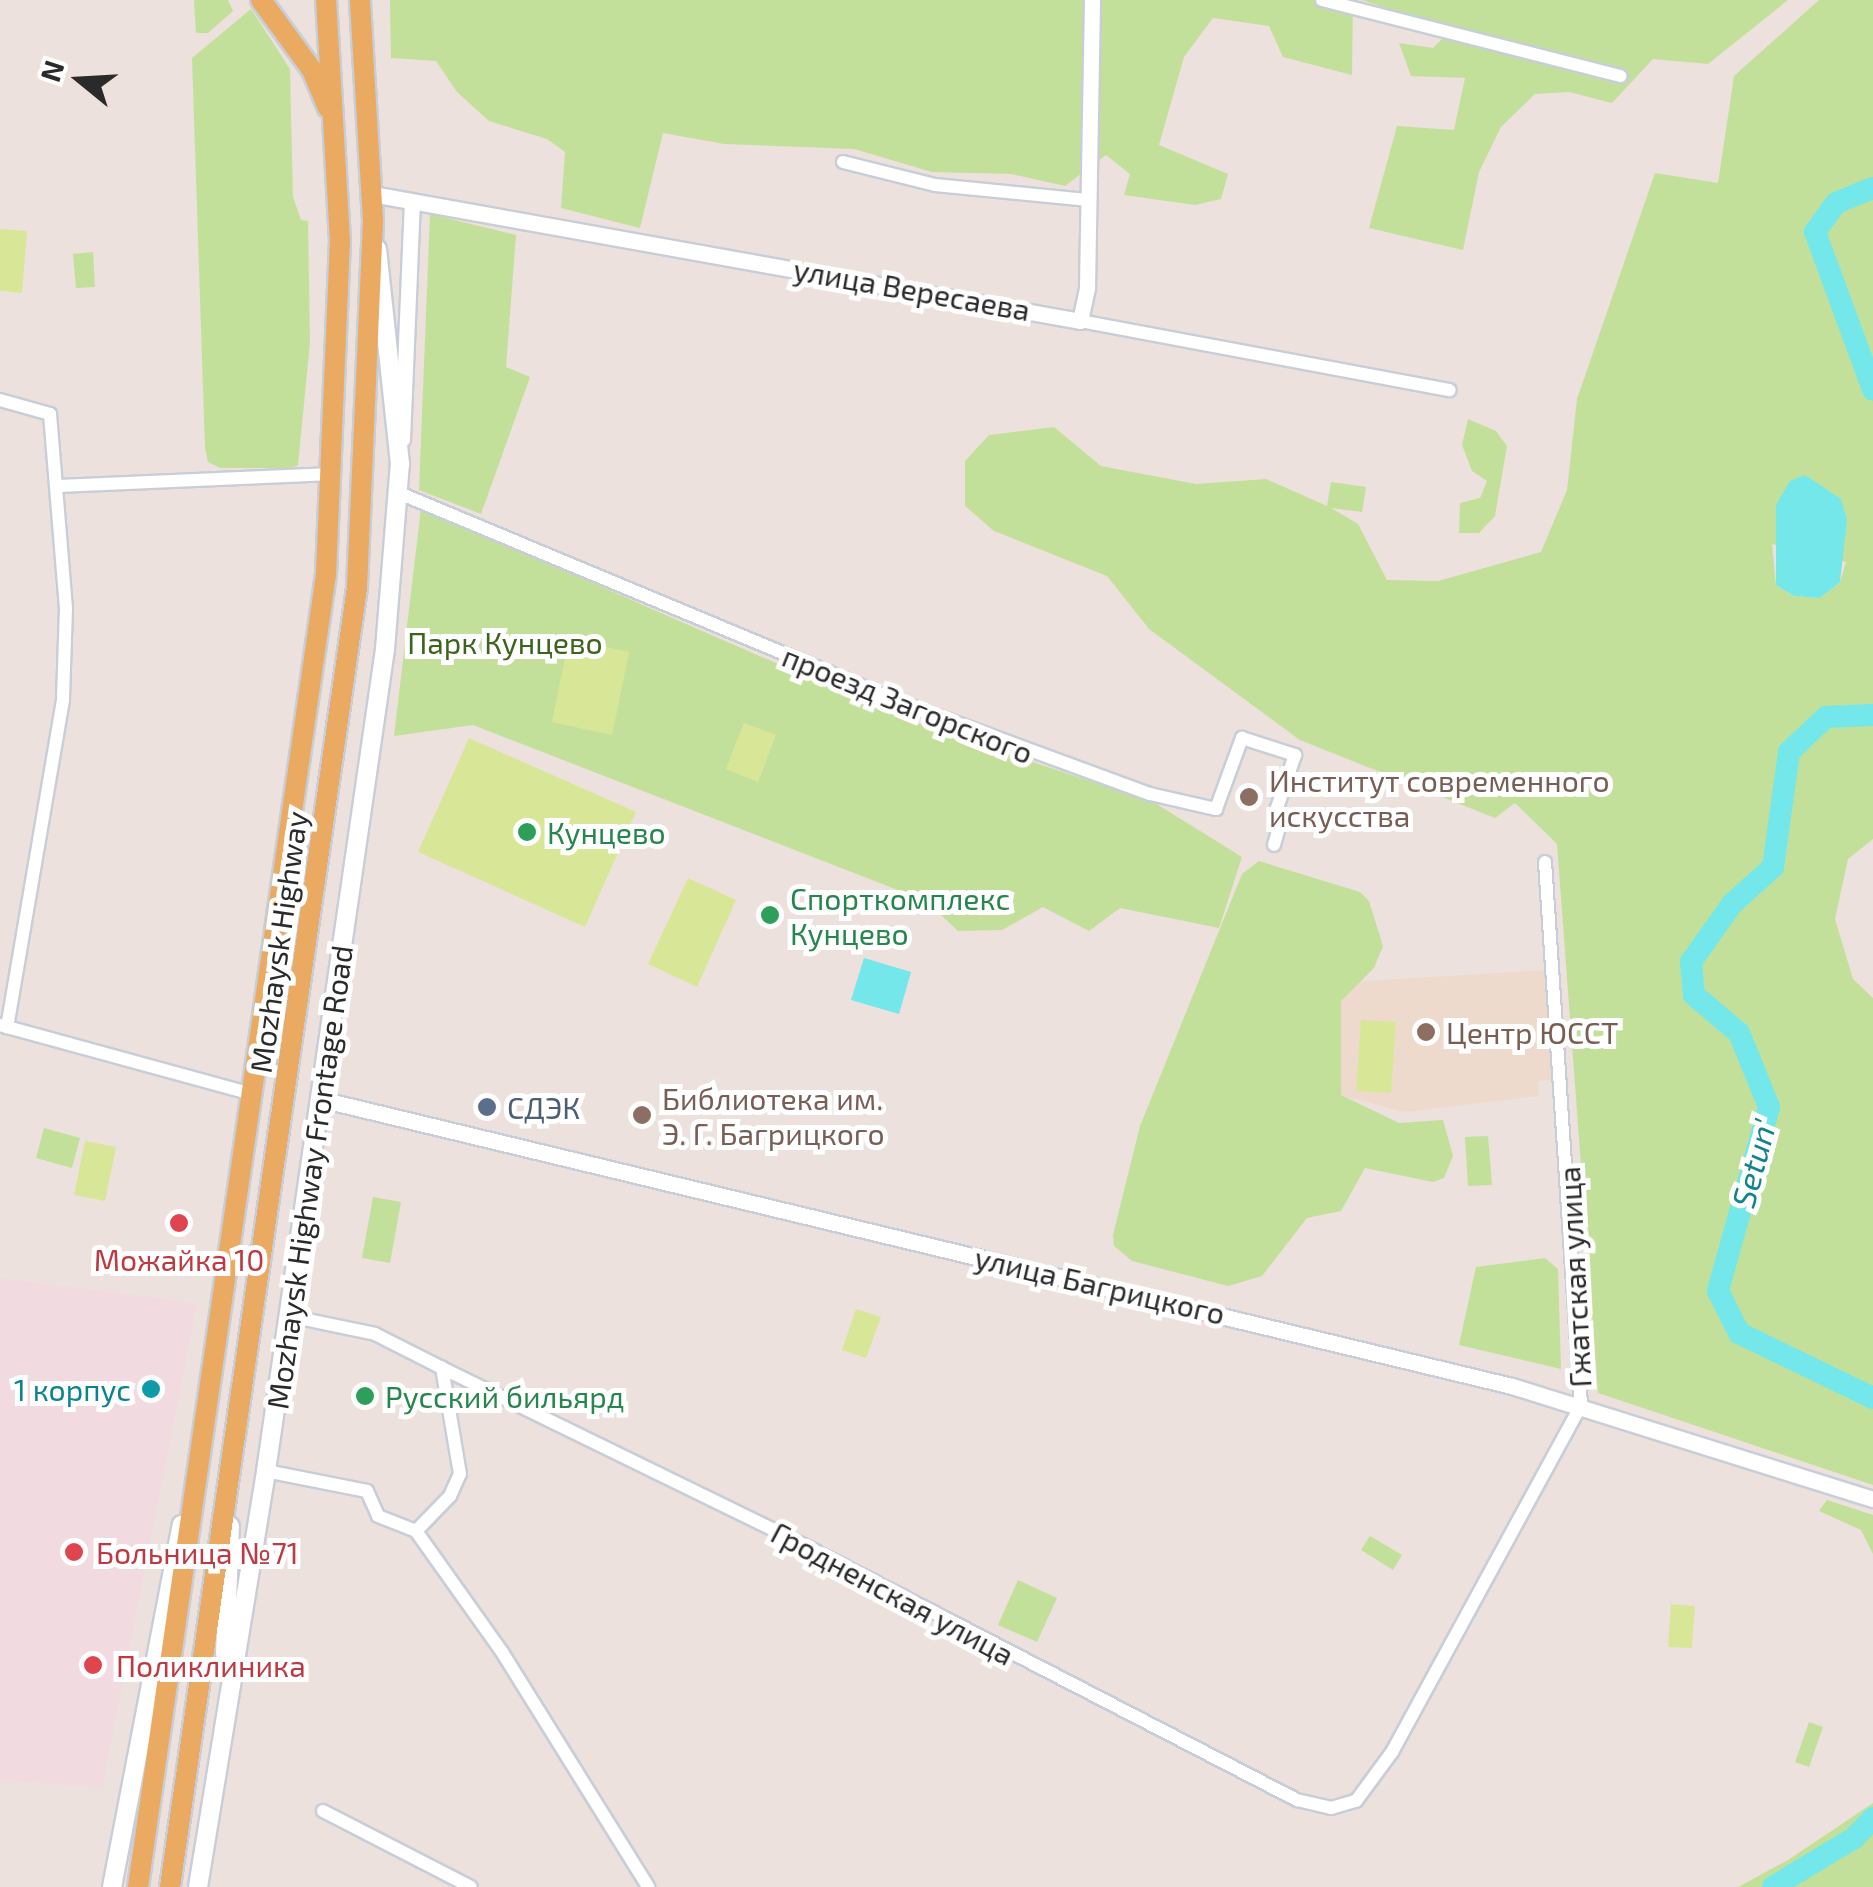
<!DOCTYPE html>
<html>
<head>
<meta charset="utf-8">
<style>
  body { margin:0 }
  #map { position:relative; width:1873px; height:1887px; overflow:hidden; background:#ece1dc; font-family:"Exo 2",sans-serif }
  div>[style] { position:absolute }
  [style*='--x'] { left:calc(var(--x)*1px); top:calc(var(--y)*1px); width:calc(var(--w)*1px); rotate:calc(var(--a)*1deg) }
  .education>* { inset:0; background:#eddacc }
  .medical>* { inset:0; background:#f2dae1 }
  .green>* { inset:0; background:#c3e09b }
  .pitch>* { inset:0; background:#d8e797 }
  .water>* { inset:0; background:#73e7ea }
  .river>* { height:22px; margin:-11px; padding:0 11px; transform-origin:11px; border-radius:11px; background:#73e7ea }
  .roads { filter:drop-shadow(2px 0 #c8ced7) drop-shadow(-2px 0 #c8ced7) drop-shadow(0 2px #c8ced7) drop-shadow(0 -2px #c8ced7) }
  .minor>* { height:12px; margin:-6px; padding:0 6px; transform-origin:6px; border-radius:6px; background:#fff }
  .tertiary>* { height:15px; margin:-7.5px; padding:0 7.5px; transform-origin:7.5px; border-radius:7.5px; background:#fff }
  .secondary>* { height:18px; margin:-9px; padding:0 9px; transform-origin:9px; border-radius:9px; background:#fff }
  .primary>* { height:20px; margin:-10px; padding:0 10px; transform-origin:10px; border-radius:10px; background:#ebaa62 }
  .dots>* { width:28px; height:28px; translate:-50% -50%; box-sizing:border-box; border:5px solid #fff; border-radius:50% }
  span { translate:-50% -50%; white-space:nowrap; text-align:center; line-height:1.15; -webkit-text-stroke:10px #fff; paint-order:stroke }
  .street-label { font-size:30px; color:#2a2a2a }
  .park-label { font-size:30px; color:#3d641d }
  .education-label { font-size:30px; color:#785e54 }
  .left { translate:0 -50%; text-align:left }
  .leisure-label { font-size:30px; color:#27864d }
  .service-label { font-size:30px; color:#4e5e75 }
  .health-label { font-size:30px; color:#be3a42 }
  .culture-label { font-size:30px; color:#0d838f }
  .right { translate:-100% -50%; text-align:right }
  .water-label { font-size:32px; color:#12828f; font-style:italic }
  .north { position:absolute; left:30px; top:30px; width:100px; height:100px; -webkit-text-stroke:8px #fff; paint-order:stroke; rotate:288deg; font-size:28px; font-weight:700; line-height:40px; text-align:center; color:#2a2a2a }
  .north::after { content:''; display:block; margin:auto; width:35px; height:45px; background:#2a2a2a; clip-path:polygon(50% 0,100% 100%,50% 72%,0 100%) }
</style>
</head>
<body>
<div id="map">
  <div class="education">
    <div style="clip-path:polygon(1547px 970px,1556px 1080px,1538px 1081px,1539px 1096px,1405px 1112px,1284px 1081px,1316px 984px)"></div>
  </div>
  <div class="medical">
    <div style="clip-path:polygon(0 1278px,197px 1303px,102px 1788px,0 1780px)"></div>
  </div>
  <div class="green">
    <div style="clip-path:polygon(194px 0,228px 0,233px 11px,208px 33px,196px 33px)"></div>
    <div style="clip-path:polygon(390px 0,1353px 0,1352px 75px,1283px 57px,1269px 26px,1213px 18px,1184px 57px,1159px 145px,1228px 174px,1221px 199px,1195px 205px,1124px 195px,1130px 174px,1106px 155px,1065px 186px,1011px 174px,932px 172px,854px 149px,724px 144px,663px 133px,640px 228px,561px 208px,565px 152px,547px 139px,489px 121px,457px 92px,436px 61px,391px 58px)"></div>
    <div style="clip-path:polygon(1362px 0,1788px 0,1708px 64px,1653px 59px,1612px 103px,1569px 92px,1535px 94px,1501px 127px,1479px 172px,1463px 250px,1369px 228px,1397px 126px,1454px 130px,1465px 78px,1411px 76px,1399px 43px,1433px 48px,1451px 30px)"></div>
    <div style="clip-path:polygon(evenodd,1819px 0,1873px 0,1873px 839px,1848px 859px,1835px 919px,1853px 979px,1873px 998px,1873px 1485px,1598px 1393px,1557px 844px,1515px 803px,1495px 818px,1300px 740px,1149px 629px,1107px 576px,994px 531px,965px 506px,965px 461px,989px 435px,1054px 427px,1101px 466px,1196px 484px,1266px 479px,1327px 506px,1331px 482px,1366px 487px,1362px 512px,1331px 508px,1358px 524px,1387px 580px,1438px 581px,1541px 552px,1567px 490px,1577px 399px,1655px 173px,1718px 183px,1734px 76px,1819px 0,1772px 544px,1846px 562px,1840px 582px,1820px 598px,1794px 596px,1776px 585px,1772px 544px)"></div>
    <div style="clip-path:polygon(251px 9px,290px 69px,293px 197px,301px 220px,308px 221px,310px 342px,298px 465px,292px 468px,220px 468px,208px 462px,205px 448px,192px 58px)"></div>
    <div style="clip-path:polygon(430px 214px,516px 235px,506px 367px,530px 377px,481px 514px,419px 490px)"></div>
    <div style="clip-path:polygon(93px 252px,95px 287px,76px 288px,73px 254px)"></div>
    <div style="clip-path:polygon(1468px 419px,1496px 431px,1507px 446px,1495px 516px,1479px 533px,1459px 533px,1460px 503px,1480px 498px,1487px 481px,1472px 471px,1462px 445px)"></div>
    <div style="clip-path:polygon(421px 508px,899px 717px,1155px 803px,1242px 857px,1219px 928px,1120px 908px,1089px 931px,1043px 907px,1002px 930px,958px 931px,926px 901px,473px 725px,394px 736px)"></div>
    <div style="clip-path:polygon(1259px 861px,1360px 892px,1369px 901px,1383px 946px,1374px 968px,1341px 1001px,1341px 1095px,1399px 1123px,1443px 1120px,1453px 1156px,1444px 1178px,1433px 1182px,1365px 1168px,1341px 1211px,1307px 1218px,1262px 1276px,1228px 1286px,1132px 1261px,1114px 1246px,1113px 1235px,1140px 1126px,1242px 874px)"></div>
    <div style="clip-path:polygon(44px 1128px,80px 1138px,72px 1168px,36px 1158px)"></div>
    <div style="clip-path:polygon(1488px 1136px,1492px 1185px,1468px 1186px,1465px 1137px)"></div>
    <div style="clip-path:polygon(373px 1197px,401px 1202px,390px 1263px,362px 1258px)"></div>
    <div style="clip-path:polygon(1545px 1258px,1558px 1269px,1561px 1369px,1459px 1345px,1476px 1267px)"></div>
    <div style="clip-path:polygon(1827px 1500px,1873px 1515px,1873px 1554px,1861px 1530px,1819px 1511px)"></div>
    <div style="clip-path:polygon(1370px 1536px,1402px 1555px,1393px 1570px,1361px 1550px)"></div>
    <div style="clip-path:polygon(1018px 1580px,1057px 1598px,1037px 1642px,998px 1625px)"></div>
    <div style="clip-path:polygon(1809px 1722px,1823px 1727px,1809px 1767px,1795px 1762px)"></div>
    <div style="clip-path:polygon(1873px 1803px,1873px 1887px,1738px 1887px,1788px 1860px)"></div>
  </div>
  <div class="pitch">
    <div style="clip-path:polygon(0 229px,27px 231px,22px 293px,0 291px)"></div>
    <div style="clip-path:polygon(569px 639px,629px 652px,612px 735px,552px 722px)"></div>
    <div style="clip-path:polygon(744px 723px,776px 735px,758px 782px,726px 769px)"></div>
    <div style="clip-path:polygon(469px 738px,636px 812px,585px 927px,418px 852px)"></div>
    <div style="clip-path:polygon(688px 878px,736px 900px,697px 987px,648px 964px)"></div>
    <div style="clip-path:polygon(1361px 1020px,1396px 1022px,1391px 1093px,1356px 1091px)"></div>
    <div style="clip-path:polygon(85px 1141px,116px 1147px,105px 1201px,74px 1195px)"></div>
    <div style="clip-path:polygon(856px 1309px,881px 1317px,866px 1358px,842px 1350px)"></div>
    <div style="clip-path:polygon(1671px 1604px,1695px 1606px,1692px 1648px,1668px 1647px)"></div>
  </div>
  <div class="water">
    <div style="clip-path:polygon(1805px 475px,1841px 499px,1847px 520px,1840px 582px,1820px 598px,1794px 596px,1776px 585px,1776px 505px,1790px 481px)"></div>
    <div style="clip-path:polygon(864px 958px,911px 972px,899px 1014px,851px 1000px)"></div>
  </div>
  <div class="river">
    <div style="--x:1873;--y:188;--w:40;--a:158"></div>
    <div style="--x:1836;--y:203;--w:36;--a:126"></div>
    <div style="--x:1815;--y:232;--w:168;--a:69.8"></div>
    <div style="--x:1873;--y:715;--w:47;--a:177.6"></div>
    <div style="--x:1826;--y:717;--w:51;--a:136.6"></div>
    <div style="--x:1789;--y:752;--w:116;--a:97.9"></div>
    <div style="--x:1773;--y:867;--w:55;--a:137.9"></div>
    <div style="--x:1732;--y:904;--w:71;--a:125.3"></div>
    <div style="--x:1691;--y:962;--w:33;--a:85"></div>
    <div style="--x:1694;--y:995;--w:59;--a:40.2"></div>
    <div style="--x:1739;--y:1033;--w:80;--a:67.9"></div>
    <div style="--x:1769;--y:1107;--w:191;--a:105.5"></div>
    <div style="--x:1718;--y:1291;--w:47;--a:63.4"></div>
    <div style="--x:1739;--y:1333;--w:149;--a:25.9"></div>
    <div style="--x:1773;--y:1887;--w:95;--a:-31.2"></div>
    <div style="--x:1854;--y:1838;--w:28;--a:-46"></div>
  </div>
  <div class="roads">
    <div class="minor">
      <div style="--x:1322;--y:0;--w:308;--a:14.3"></div>
      <div style="--x:843;--y:162;--w:95;--a:14"></div>
      <div style="--x:935;--y:185;--w:155;--a:5.6"></div>
      <div style="--x:1080;--y:321;--w:376;--a:10.6"></div>
      <div style="--x:0;--y:400;--w:52;--a:15.6"></div>
      <div style="--x:50;--y:414;--w:195;--a:85.3"></div>
      <div style="--x:66;--y:608;--w:92;--a:91.9"></div>
      <div style="--x:63;--y:700;--w:332;--a:99.7"></div>
      <div style="--x:59;--y:486;--w:273;--a:-2.5"></div>
      <div style="--x:399;--y:493;--w:548;--a:22.64"></div>
      <div style="--x:905;--y:704;--w:261;--a:20.2"></div>
      <div style="--x:1150;--y:794;--w:68;--a:12.8"></div>
      <div style="--x:1216;--y:809;--w:76;--a:-69.9"></div>
      <div style="--x:1242;--y:738;--w:56;--a:17.8"></div>
      <div style="--x:1295;--y:755;--w:56;--a:108.8"></div>
      <div style="--x:1277;--y:808;--w:10;--a:61"></div>
      <div style="--x:1282;--y:817;--w:29;--a:106"></div>
      <div style="--x:0;--y:1025;--w:261;--a:15.3"></div>
      <div style="--x:289;--y:1316;--w:88;--a:11.8"></div>
      <div style="--x:375;--y:1334;--w:75;--a:26.9"></div>
      <div style="--x:266;--y:1471;--w:103;--a:11.2"></div>
      <div style="--x:367;--y:1491;--w:27;--a:66"></div>
      <div style="--x:378;--y:1516;--w:41;--a:21.5"></div>
      <div style="--x:416;--y:1531;--w:148;--a:54.6"></div>
      <div style="--x:502;--y:1652;--w:277;--a:58.1"></div>
      <div style="--x:416;--y:1531;--w:49;--a:-45.8"></div>
      <div style="--x:450;--y:1496;--w:24;--a:-66"></div>
      <div style="--x:460;--y:1474;--w:108;--a:-99.6"></div>
      <div style="--x:442;--y:1368;--w:387;--a:26"></div>
      <div style="--x:790;--y:1538;--w:571;--a:27.33"></div>
      <div style="--x:1297;--y:1800;--w:35;--a:13"></div>
      <div style="--x:1331;--y:1808;--w:26;--a:-16"></div>
      <div style="--x:1356;--y:1801;--w:61;--a:-53.7"></div>
      <div style="--x:1392;--y:1752;--w:395;--a:-61.4"></div>
      <div style="--x:1581;--y:1405;--w:544;--a:-93.79"></div>
      <div style="--x:323;--y:1811;--w:166;--a:27.2"></div>
    </div>
    <div class="tertiary">
      <div style="--x:372;--y:194;--w:719;--a:10.17"></div>
      <div style="--x:1080;--y:321;--w:35;--a:-78"></div>
      <div style="--x:1087;--y:287;--w:287;--a:-89"></div>
      <div style="--x:402;--y:439;--w:235;--a:-87.6"></div>
      <div style="--x:320;--y:1099;--w:1226;--a:13.54"></div>
      <div style="--x:1512;--y:1386;--w:378;--a:17.4"></div>
    </div>
    <div class="secondary">
      <div style="--x:225;--y:1654;--w:128;--a:-87.8"></div>
      <div style="--x:112;--y:1887;--w:369;--a:-79.1"></div>
      <div style="--x:198;--y:1887;--w:422;--a:-80.7"></div>
      <div style="--x:266;--y:1471;--w:831;--a:-81.76"></div>
      <div style="--x:385;--y:649;--w:186;--a:-85.4"></div>
      <div style="--x:400;--y:464;--w:216;--a:-96.1"></div>
    </div>
    <div class="primary">
      <div style="--x:261;--y:0;--w:87;--a:53.9"></div>
      <div style="--x:312;--y:70;--w:41;--a:67.2"></div>
      <div style="--x:138;--y:1887;--w:1326;--a:-81.85"></div>
      <div style="--x:326;--y:574;--w:333;--a:-87.6"></div>
      <div style="--x:340;--y:241;--w:241;--a:-93.3"></div>
      <div style="--x:170;--y:1887;--w:1313;--a:-81.81"></div>
      <div style="--x:357;--y:587;--w:366;--a:-87.5"></div>
      <div style="--x:373;--y:221;--w:221;--a:-93.4"></div>
    </div>
  </div>
  <div class="dots">
    <div style="left:1249px;top:797px;background:#8d6e63"></div>
    <div style="left:527px;top:832px;background:#2e9e5b"></div>
    <div style="left:770px;top:915px;background:#2e9e5b"></div>
    <div style="left:1426px;top:1032px;background:#8d6e63"></div>
    <div style="left:487px;top:1107px;background:#5c6f8a"></div>
    <div style="left:642px;top:1115px;background:#8d6e63"></div>
    <div style="left:179px;top:1223px;background:#e0444e"></div>
    <div style="left:151px;top:1389px;background:#0f9aa8"></div>
    <div style="left:365px;top:1396px;background:#2e9e5b"></div>
    <div style="left:74px;top:1552px;background:#e0444e"></div>
    <div style="left:93px;top:1665px;background:#e0444e"></div>
  </div>
  <div class="street-label">
    <span style="left:912px;top:289px;rotate:10deg">улица Вересаева</span>
    <span style="left:908px;top:704px;rotate:22deg">проезд Загорского</span>
    <span style="left:278px;top:942px;rotate:-82deg">Mozhaysk Highway</span>
    <span style="left:309px;top:1177px;rotate:-82deg">Mozhaysk Highway Frontage Road</span>
    <span style="left:1574px;top:1277px;rotate:-93deg">Гжатская улица</span>
    <span style="left:1100px;top:1285px;rotate:13deg">улица Багрицкого</span>
    <span style="left:893px;top:1593px;rotate:28deg">Гродненская улица</span>
  </div>
  <div class="park-label">
    <span style="left:505px;top:642px">Парк Кунцево</span>
  </div>
  <div class="education-label">
    <span class="left" style="left:1269px;top:797px">Институт современного<br>искусства</span>
    <span class="left" style="left:1446px;top:1032px">Центр ЮССТ</span>
    <span class="left" style="left:662px;top:1115px">Библиотека им.<br>Э. Г. Багрицкого</span>
  </div>
  <div class="leisure-label">
    <span class="left" style="left:547px;top:832px">Кунцево</span>
    <span class="left" style="left:790px;top:915px">Спорткомплекс<br>Кунцево</span>
    <span class="left" style="left:385px;top:1396px">Русский бильярд</span>
  </div>
  <div class="service-label">
    <span class="left" style="left:507px;top:1107px">СДЭК</span>
  </div>
  <div class="health-label">
    <span style="left:179px;top:1259px">Можайка 10</span>
    <span class="left" style="left:96px;top:1552px">Больница №71</span>
    <span class="left" style="left:116px;top:1665px">Поликлиника</span>
  </div>
  <div class="culture-label">
    <span class="right" style="left:131px;top:1389px">1 корпус</span>
  </div>
  <div class="water-label">
    <span style="left:1753px;top:1163px;rotate:-75deg">Setun'</span>
  </div>
  <div class="north">N</div>
</div>
</body>
</html>
